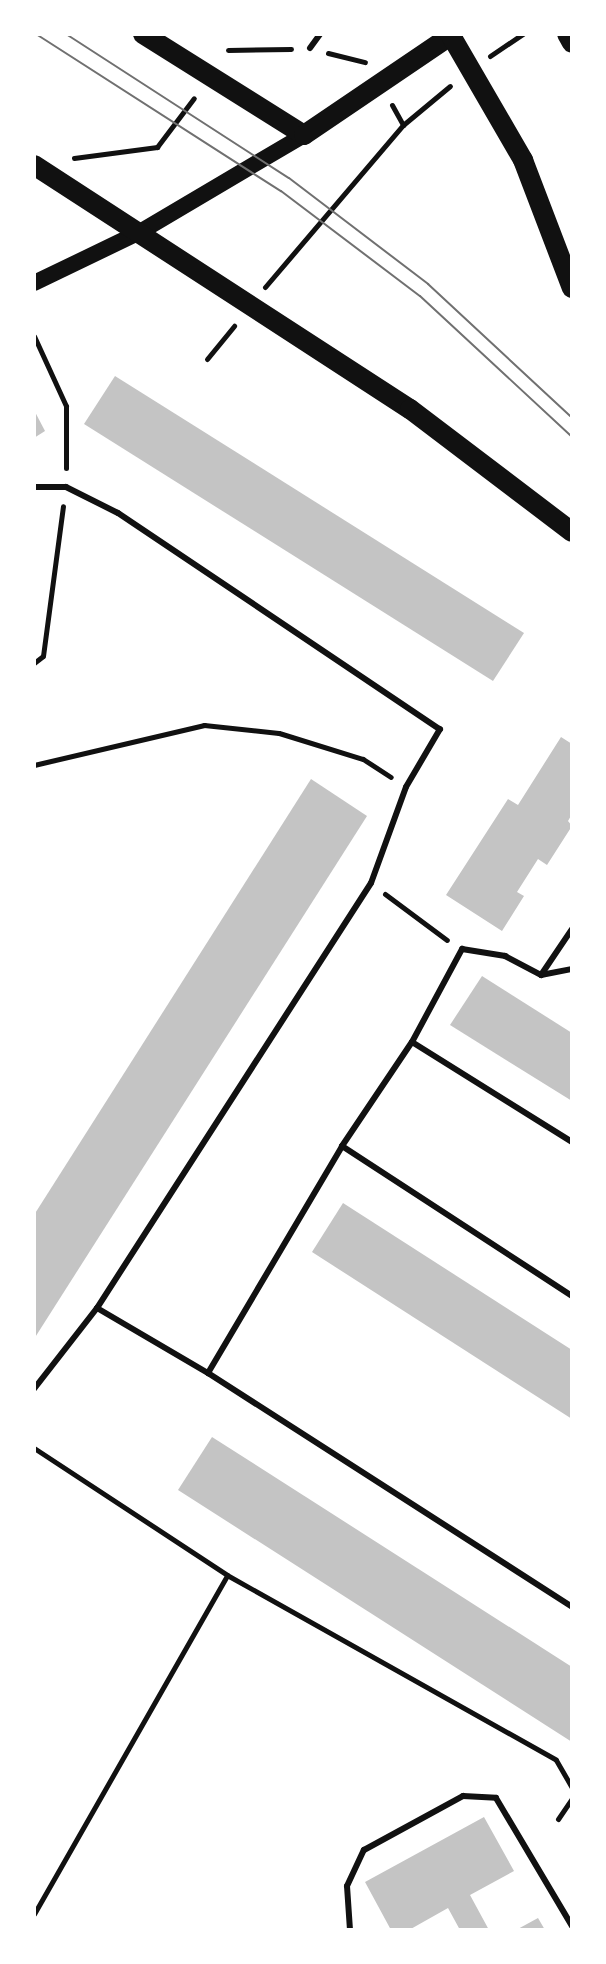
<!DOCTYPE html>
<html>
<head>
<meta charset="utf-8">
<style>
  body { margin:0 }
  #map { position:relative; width:606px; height:1964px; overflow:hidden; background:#fff; font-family:"Fira Sans Condensed",sans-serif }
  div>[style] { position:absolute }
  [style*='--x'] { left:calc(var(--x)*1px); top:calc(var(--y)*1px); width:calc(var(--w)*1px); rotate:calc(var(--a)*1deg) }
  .building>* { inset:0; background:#c4c4c4 }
  .path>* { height:5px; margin:-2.5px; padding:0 2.5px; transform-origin:2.5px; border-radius:2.5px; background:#111 }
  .service>* { height:6px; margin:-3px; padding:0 3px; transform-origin:3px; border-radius:3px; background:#111 }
  .secondary>* { height:16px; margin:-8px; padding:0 8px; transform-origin:8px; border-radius:8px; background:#111 }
  .primary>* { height:20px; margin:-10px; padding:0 10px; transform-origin:10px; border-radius:10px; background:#111 }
  .tram>* { height:2px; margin:-1px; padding:0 1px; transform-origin:1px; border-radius:1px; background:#707070 }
  span { translate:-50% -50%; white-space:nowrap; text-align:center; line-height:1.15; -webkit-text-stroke:6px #fff; paint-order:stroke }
  .frame { position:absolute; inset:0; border:36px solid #fff; pointer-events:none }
</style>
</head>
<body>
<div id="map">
  <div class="building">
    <div style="clip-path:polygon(115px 376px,524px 633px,493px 681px,84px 424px)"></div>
    <div style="clip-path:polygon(34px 410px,45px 431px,34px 438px)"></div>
    <div style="clip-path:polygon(561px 737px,572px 744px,572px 814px,568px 821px,572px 826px,547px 865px,538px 859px,517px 892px,524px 896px,502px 931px,446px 895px,508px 799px,518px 805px)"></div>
    <div style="clip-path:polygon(311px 779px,367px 816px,34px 1339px,34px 1215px)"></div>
    <div style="clip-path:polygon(482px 976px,572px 1033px,572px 1101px,450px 1025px)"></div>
    <div style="clip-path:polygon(343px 1203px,572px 1350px,572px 1419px,312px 1252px)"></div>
    <div style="clip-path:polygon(212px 1437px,572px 1667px,572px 1742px,178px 1490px)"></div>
    <div style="clip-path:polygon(484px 1817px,514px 1871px,470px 1895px,489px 1930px,460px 1930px,448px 1908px,409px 1930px,391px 1930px,365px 1882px)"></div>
    <div style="clip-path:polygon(538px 1918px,545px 1930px,516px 1930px)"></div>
  </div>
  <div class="path">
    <div style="--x:228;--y:50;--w:63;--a:-0.9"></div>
    <div style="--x:328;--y:53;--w:38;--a:14"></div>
    <div style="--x:490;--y:56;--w:40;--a:-34"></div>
    <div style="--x:392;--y:105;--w:23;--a:61"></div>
    <div style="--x:74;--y:158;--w:84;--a:-7.5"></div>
    <div style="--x:157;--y:147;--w:61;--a:-52.9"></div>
    <div style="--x:265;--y:287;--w:213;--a:-49.6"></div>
    <div style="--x:403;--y:125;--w:61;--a:-39.7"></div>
    <div style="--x:34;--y:336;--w:77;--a:65.4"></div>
    <div style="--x:66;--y:406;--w:62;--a:90"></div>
    <div style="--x:207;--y:359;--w:43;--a:-50.7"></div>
    <div style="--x:34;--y:663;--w:11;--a:-38"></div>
    <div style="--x:43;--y:656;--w:151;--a:-82.4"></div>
    <div style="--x:34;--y:765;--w:175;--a:-13.2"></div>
    <div style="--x:204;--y:725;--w:75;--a:6.1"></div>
    <div style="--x:279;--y:733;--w:88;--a:17.2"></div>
    <div style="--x:363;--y:759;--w:33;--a:33"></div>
    <div style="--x:385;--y:894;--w:77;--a:36.6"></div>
    <div style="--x:34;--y:1448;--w:231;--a:33.3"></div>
    <div style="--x:227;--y:1575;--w:377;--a:29.3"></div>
    <div style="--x:556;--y:1760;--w:32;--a:60"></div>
    <div style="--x:558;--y:1819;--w:25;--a:-56"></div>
    <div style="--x:34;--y:1914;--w:390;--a:-60.3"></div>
  </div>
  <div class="service">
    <div style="--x:310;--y:48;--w:17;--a:-54"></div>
    <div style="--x:34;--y:487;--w:32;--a:0"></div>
    <div style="--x:66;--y:487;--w:58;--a:26.6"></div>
    <div style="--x:118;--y:513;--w:388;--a:33.9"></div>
    <div style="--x:440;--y:729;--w:67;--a:120.4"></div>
    <div style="--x:406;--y:787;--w:102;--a:110"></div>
    <div style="--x:371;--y:883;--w:506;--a:122.81"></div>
    <div style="--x:97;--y:1308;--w:103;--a:127.9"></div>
    <div style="--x:541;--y:975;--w:32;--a:-11"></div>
    <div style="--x:412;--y:1042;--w:189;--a:32"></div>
    <div style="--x:342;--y:1146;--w:275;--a:33.1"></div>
    <div style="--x:97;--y:1308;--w:129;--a:30.4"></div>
    <div style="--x:208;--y:1373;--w:433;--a:32.7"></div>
    <div style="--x:208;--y:1373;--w:264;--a:-59.4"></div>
    <div style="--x:342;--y:1146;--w:125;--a:-56.1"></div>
    <div style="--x:412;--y:1042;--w:106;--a:-61.7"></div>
    <div style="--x:462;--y:949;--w:44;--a:9.2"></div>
    <div style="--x:505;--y:956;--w:41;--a:27.8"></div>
    <div style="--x:541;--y:975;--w:55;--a:-56"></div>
    <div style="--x:350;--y:1930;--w:44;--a:-93.9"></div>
    <div style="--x:347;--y:1886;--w:40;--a:-65"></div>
    <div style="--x:364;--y:1850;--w:113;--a:-28.6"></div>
    <div style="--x:463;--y:1796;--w:33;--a:3"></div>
    <div style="--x:496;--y:1798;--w:149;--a:59.3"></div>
  </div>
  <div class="secondary">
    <div style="--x:34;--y:283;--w:118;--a:-25.7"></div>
    <div style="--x:140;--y:232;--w:191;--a:-30.6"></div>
  </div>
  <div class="primary">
    <div style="--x:143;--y:34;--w:190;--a:32.1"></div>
    <div style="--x:304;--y:135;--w:180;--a:-34.1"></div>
    <div style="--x:450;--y:34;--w:146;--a:59.9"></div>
    <div style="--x:523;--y:160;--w:137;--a:69.1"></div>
    <div style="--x:567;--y:34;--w:10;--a:61"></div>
    <div style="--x:34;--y:165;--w:448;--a:33"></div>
    <div style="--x:410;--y:409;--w:203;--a:37.2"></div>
  </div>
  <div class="tram">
    <div style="--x:36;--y:34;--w:291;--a:32.7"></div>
    <div style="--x:281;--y:191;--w:174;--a:37.1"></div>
    <div style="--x:420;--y:296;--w:207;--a:42.8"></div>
    <div style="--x:66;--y:34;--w:265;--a:32.9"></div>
    <div style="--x:289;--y:178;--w:175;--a:37.3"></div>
    <div style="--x:428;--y:284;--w:197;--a:42.9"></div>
  </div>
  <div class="frame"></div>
</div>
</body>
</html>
